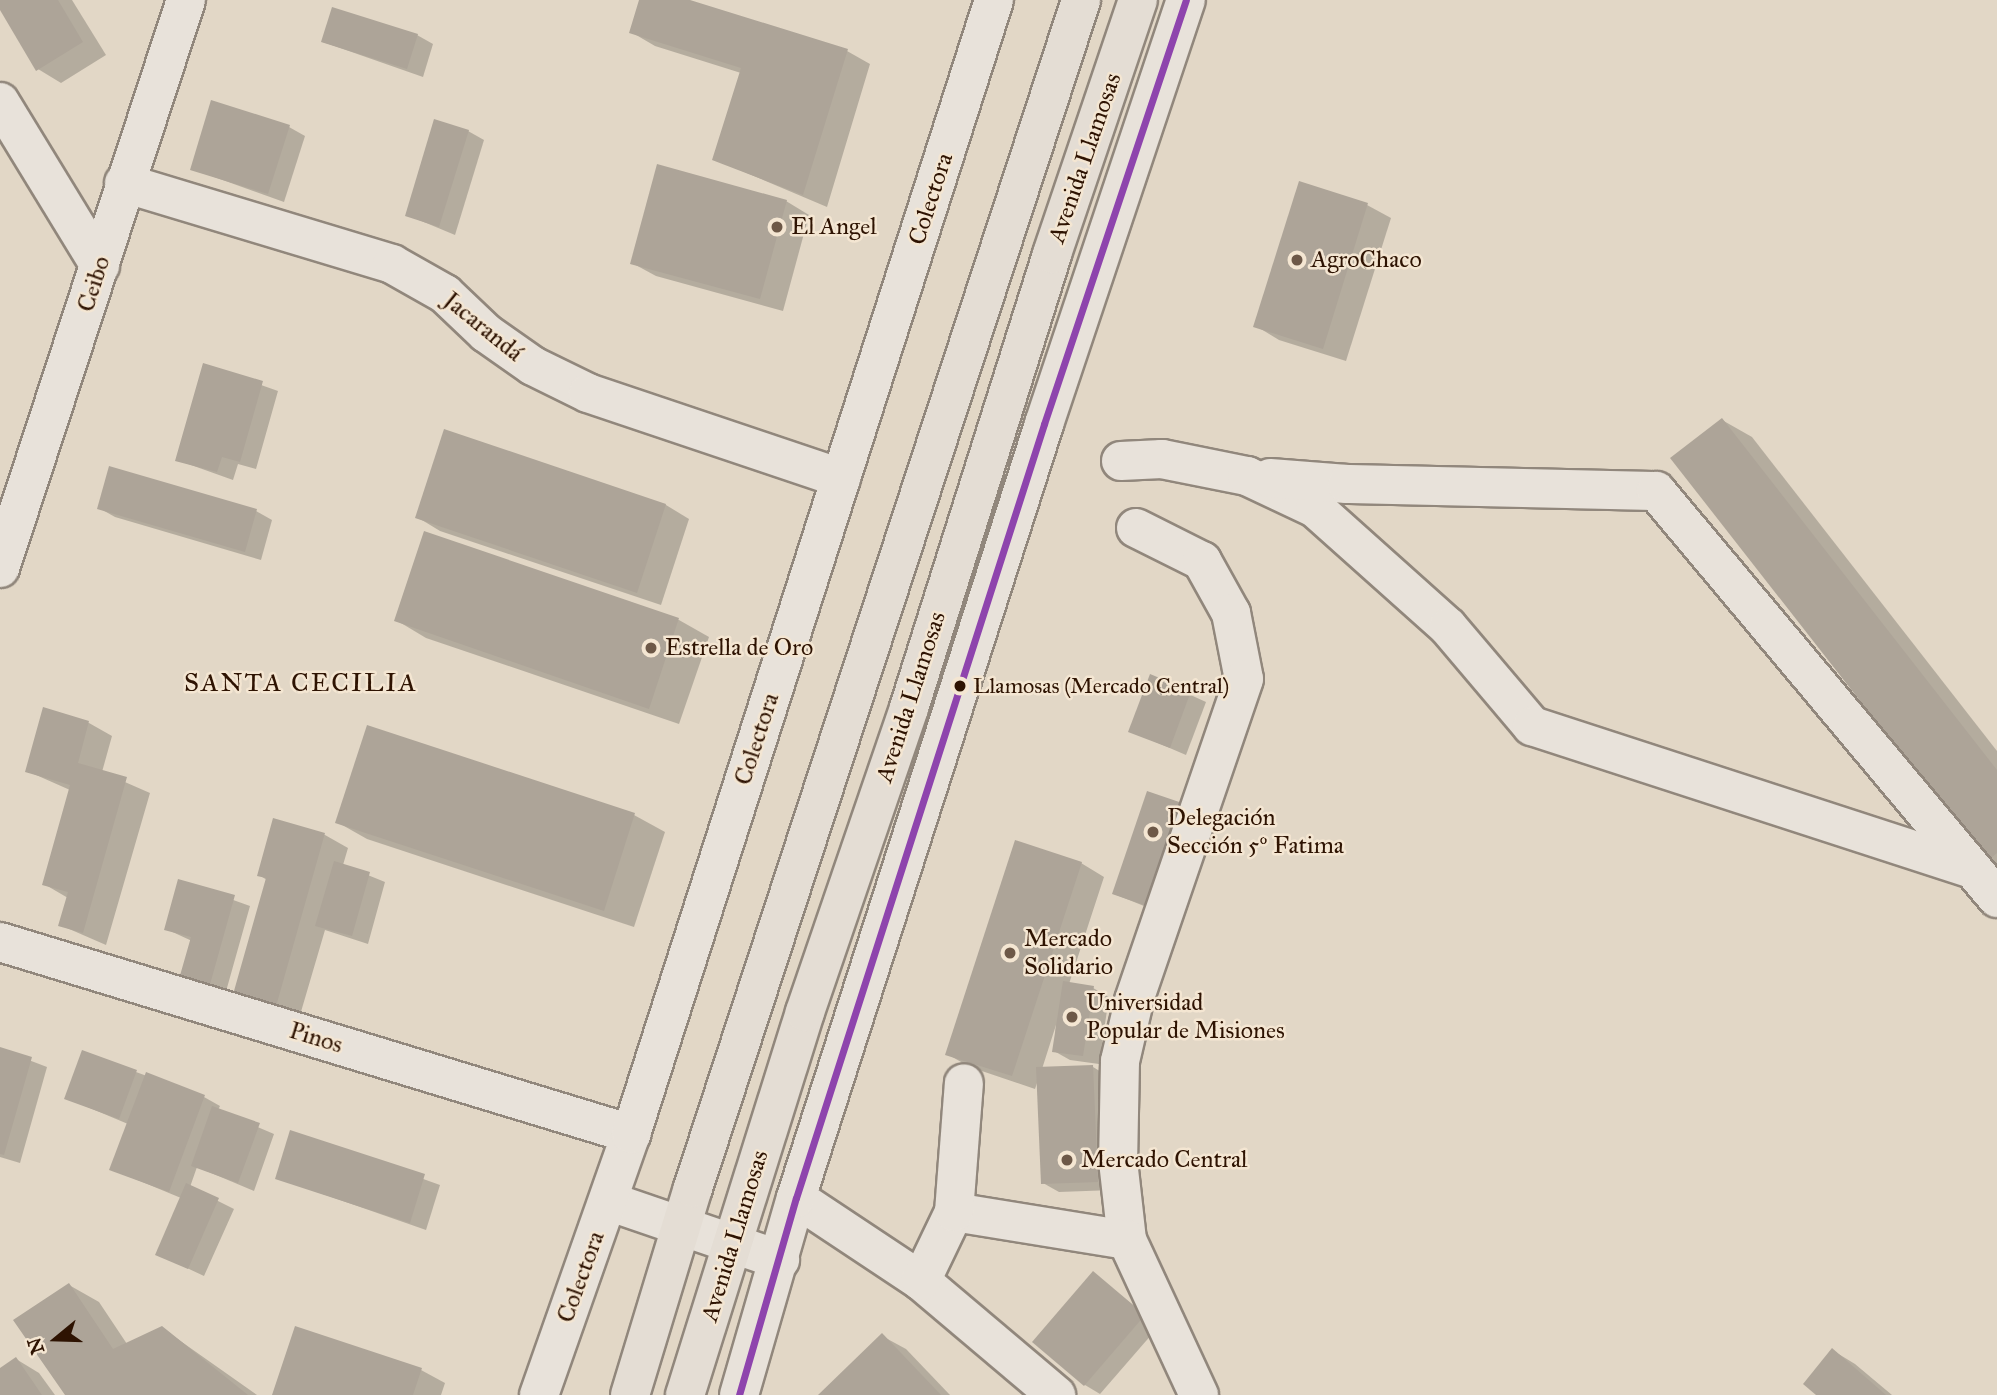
<!DOCTYPE html>
<html>
<head>
<meta charset="utf-8">
<style>
  body { margin:0 }
  #map { position:relative; width:1997px; height:1395px; overflow:hidden; background:#e2d7c6; font-family:"IM FELL Great Primer",serif }
  div>[style] { position:absolute }
  [style*='--x'] { left:calc(var(--x)*1px); top:calc(var(--y)*1px); width:calc(var(--w)*1px); rotate:calc(var(--a)*1deg) }
  .shadow>* { inset:0; background:#0003 }
  .building>* { inset:0; background:#ada498 }
  .roads { filter:drop-shadow(2px 0 #91877c) drop-shadow(-2px 0 #91877c) drop-shadow(0 2px #91877c) drop-shadow(0 -2px #91877c) }
  .minor>* { height:38px; margin:-19px; padding:0 19px; transform-origin:19px; border-radius:19px; background:#e8e2da }
  .highway>* { height:38px; margin:-19px; padding:0 19px; transform-origin:19px; border-radius:19px; background:#e4ddd4 }
  .bus-1>* { height:7px; margin:-3.5px; padding:0 3.5px; transform-origin:3.5px; border-radius:3.5px; background:#8e44ad }
  .dots>* { width:19px; height:19px; translate:-50% -50%; box-sizing:border-box; border:4px solid #f4e6d2; border-radius:50% }
  span { translate:-50% -50%; white-space:nowrap; text-align:center; line-height:1.15; -webkit-text-stroke:5px #f4e6d2; paint-order:stroke }
  .bus-label { font-size:22px; color:#2e1302 }
  .left { translate:0 -50%; text-align:left }
  .street-label { font-size:24px; color:#2e1302 }
  .poi-label { font-size:24px; color:#2e1302 }
  .neighbourhood-label { font-size:26px; color:#2e1302; letter-spacing:2px }
  .north { position:absolute; left:21px; top:1304px; width:70px; height:70px; -webkit-text-stroke:5px #f4e6d2; paint-order:stroke; rotate:251deg; font-size:19px; font-weight:700; line-height:28px; text-align:center; color:#2e1302 }
  .north::after { content:''; display:block; margin:auto; width:24px; height:32px; background:#2e1302; clip-path:polygon(50% 0,100% 100%,50% 72%,0 100%) }
</style>
</head>
<body>
<div id="map">
  <div class="shadow">
    <div style="clip-path:polygon(0 0,72px 0,106px 55px,61px 83px,38px 69px)"></div>
    <div style="clip-path:polygon(641px 0,684px 0,847px 51px,870px 64px,827px 207px,714px 159px,741px 73px,655px 46px,631px 32px)"></div>
    <div style="clip-path:polygon(417px 35px,433px 44px,423px 77px,323px 42px)"></div>
    <div style="clip-path:polygon(289px 127px,305px 136px,284px 202px,192px 169px)"></div>
    <div style="clip-path:polygon(468px 131px,484px 140px,455px 235px,407px 215px)"></div>
    <div style="clip-path:polygon(786px 201px,809px 215px,783px 311px,656px 276px,632px 263px)"></div>
    <div style="clip-path:polygon(1367px 205px,1391px 218px,1346px 361px,1279px 340px,1256px 326px)"></div>
    <div style="clip-path:polygon(204px 365px,278px 391px,256px 469px,238px 464px,233px 480px,177px 460px)"></div>
    <div style="clip-path:polygon(1722px 420px,1752px 437px,1997px 751px,1997px 867px,1987px 861px)"></div>
    <div style="clip-path:polygon(445px 432px,666px 505px,689px 519px,661px 605px,440px 531px,417px 517px)"></div>
    <div style="clip-path:polygon(99px 508px,256px 511px,272px 520px,261px 560px,115px 517px)"></div>
    <div style="clip-path:polygon(425px 533px,679px 620px,709px 637px,679px 724px,426px 638px,396px 620px)"></div>
    <div style="clip-path:polygon(1151px 677px,1206px 702px,1186px 755px,1130px 731px)"></div>
    <div style="clip-path:polygon(45px 710px,89px 723px,112px 736px,102px 772px,150px 793px,106px 945px,60px 925px,68px 898px,44px 884px,70px 790px,27px 771px)"></div>
    <div style="clip-path:polygon(368px 727px,634px 815px,665px 832px,634px 927px,367px 839px,337px 822px)"></div>
    <div style="clip-path:polygon(1148px 794px,1169px 916px,1114px 894px)"></div>
    <div style="clip-path:polygon(275px 820px,325px 835px,348px 848px,343px 865px,385px 882px,368px 944px,325px 930px,298px 1022px,258px 1010px,267px 880px,259px 875px)"></div>
    <div style="clip-path:polygon(1081px 863px,1104px 877px,1069px 984px,1093px 988px,1109px 997px,1099px 1064px,1070px 1060px,1054px 1051px,1056px 1025px,1042px 1069px,1093px 1067px,1108px 1076px,1113px 1190px,1059px 1192px,1043px 1183px,1038px 1080px,1035px 1089px,970px 1067px,947px 1054px)"></div>
    <div style="clip-path:polygon(180px 881px,250px 906px,225px 995px,197px 987px,192px 941px,166px 929px)"></div>
    <div style="clip-path:polygon(0 1049px,47px 1067px,20px 1163px,0 1157px)"></div>
    <div style="clip-path:polygon(136px 1072px,204px 1097px,220px 1106px,218px 1110px,274px 1134px,254px 1191px,197px 1167px,190px 1187px,234px 1209px,204px 1276px,157px 1254px,181px 1198px,111px 1169px,128px 1124px,66px 1098px)"></div>
    <div style="clip-path:polygon(292px 1132px,440px 1185px,426px 1230px,277px 1178px)"></div>
    <div style="clip-path:polygon(1093px 1273px,1159px 1326px,1100px 1394px,1085px 1385px)"></div>
    <div style="clip-path:polygon(69px 1285px,99px 1302px,127px 1344px,162px 1328px,257px 1395px,67px 1395px)"></div>
    <div style="clip-path:polygon(882px 1336px,906px 1349px,950px 1395px,821px 1395px)"></div>
    <div style="clip-path:polygon(1832px 1350px,1855px 1364px,1892px 1395px,1818px 1395px)"></div>
    <div style="clip-path:polygon(16px 1359px,39px 1373px,55px 1395px,0 1395px,0 1370px)"></div>
    <div style="clip-path:polygon(421px 1370px,445px 1383px,441px 1395px,274px 1395px)"></div>
  </div>
  <div class="building">
    <div style="clip-path:polygon(0 0,58px 0,83px 42px,36px 71px,0 10px)"></div>
    <div style="clip-path:polygon(639px 0,690px 0,848px 49px,803px 195px,712px 160px,741px 68px,629px 33px)"></div>
    <div style="clip-path:polygon(332px 7px,418px 34px,407px 69px,321px 42px)"></div>
    <div style="clip-path:polygon(211px 100px,290px 125px,268px 194px,190px 170px)"></div>
    <div style="clip-path:polygon(434px 119px,469px 130px,439px 227px,405px 216px)"></div>
    <div style="clip-path:polygon(657px 164px,787px 200px,760px 299px,630px 264px)"></div>
    <div style="clip-path:polygon(1299px 181px,1368px 203px,1323px 349px,1253px 327px)"></div>
    <div style="clip-path:polygon(203px 363px,263px 381px,240px 462px,222px 457px,217px 472px,175px 461px)"></div>
    <div style="clip-path:polygon(1722px 418px,1997px 770px,1997px 853px,1986px 862px,1670px 458px)"></div>
    <div style="clip-path:polygon(444px 429px,666px 504px,637px 593px,415px 518px)"></div>
    <div style="clip-path:polygon(109px 466px,257px 509px,245px 552px,97px 509px)"></div>
    <div style="clip-path:polygon(424px 531px,679px 618px,649px 709px,394px 621px)"></div>
    <div style="clip-path:polygon(1150px 674px,1191px 691px,1170px 748px,1128px 732px)"></div>
    <div style="clip-path:polygon(43px 707px,89px 721px,78px 763px,127px 777px,83px 933px,58px 926px,68px 892px,42px 885px,70px 785px,25px 772px)"></div>
    <div style="clip-path:polygon(367px 725px,635px 813px,604px 911px,335px 823px)"></div>
    <div style="clip-path:polygon(1147px 791px,1188px 805px,1153px 908px,1112px 894px)"></div>
    <div style="clip-path:polygon(273px 818px,325px 833px,275px 1010px,232px 998px,266px 878px,257px 876px)"></div>
    <div style="clip-path:polygon(1015px 840px,1082px 862px,1012px 1076px,945px 1055px)"></div>
    <div style="clip-path:polygon(334px 861px,370px 872px,352px 936px,315px 926px)"></div>
    <div style="clip-path:polygon(178px 879px,235px 895px,209px 988px,179px 979px,191px 937px,164px 930px)"></div>
    <div style="clip-path:polygon(1063px 981px,1094px 986px,1083px 1056px,1052px 1052px)"></div>
    <div style="clip-path:polygon(0 1047px,32px 1057px,4px 1155px,0 1154px)"></div>
    <div style="clip-path:polygon(82px 1050px,137px 1070px,119px 1119px,64px 1099px)"></div>
    <div style="clip-path:polygon(1093px 1065px,1098px 1182px,1041px 1184px,1036px 1067px)"></div>
    <div style="clip-path:polygon(146px 1072px,205px 1095px,169px 1192px,109px 1170px)"></div>
    <div style="clip-path:polygon(212px 1106px,260px 1123px,238px 1183px,191px 1166px)"></div>
    <div style="clip-path:polygon(290px 1130px,425px 1174px,410px 1223px,275px 1179px)"></div>
    <div style="clip-path:polygon(186px 1183px,219px 1198px,188px 1269px,155px 1255px)"></div>
    <div style="clip-path:polygon(1093px 1271px,1145px 1315px,1084px 1386px,1032px 1342px)"></div>
    <div style="clip-path:polygon(69px 1283px,113px 1349px,162px 1326px,248px 1395px,65px 1395px,13px 1320px)"></div>
    <div style="clip-path:polygon(295px 1326px,422px 1368px,413px 1395px,272px 1395px)"></div>
    <div style="clip-path:polygon(882px 1333px,941px 1395px,818px 1395px)"></div>
    <div style="clip-path:polygon(1832px 1348px,1886px 1395px,1816px 1395px,1803px 1384px)"></div>
    <div style="clip-path:polygon(16px 1357px,42px 1395px,0 1395px,0 1368px)"></div>
  </div>
  <div class="roads">
    <div class="minor">
      <div style="--x:0;--y:102;--w:192;--a:58.6"></div>
      <div style="--x:124;--y:183;--w:280;--a:16.8"></div>
      <div style="--x:392;--y:264;--w:61;--a:29.5"></div>
      <div style="--x:445;--y:294;--w:57;--a:43.6"></div>
      <div style="--x:486;--y:333;--w:57;--a:35.1"></div>
      <div style="--x:533;--y:366;--w:61;--a:26.1"></div>
      <div style="--x:588;--y:393;--w:267;--a:18.6"></div>
      <div style="--x:1121;--y:461;--w:41;--a:-2.8"></div>
      <div style="--x:1162;--y:459;--w:87;--a:11.3"></div>
      <div style="--x:1247;--y:476;--w:75;--a:25.2"></div>
      <div style="--x:1315;--y:508;--w:178;--a:41.8"></div>
      <div style="--x:1448;--y:627;--w:130;--a:49.7"></div>
      <div style="--x:1532;--y:726;--w:459;--a:18"></div>
      <div style="--x:1270;--y:478;--w:77;--a:4.5"></div>
      <div style="--x:1347;--y:484;--w:309;--a:1.3"></div>
      <div style="--x:1656;--y:491;--w:531;--a:50.04"></div>
      <div style="--x:1136;--y:528;--w:74;--a:26.6"></div>
      <div style="--x:1202;--y:561;--w:60;--a:60.9"></div>
      <div style="--x:1231;--y:613;--w:67;--a:78.9"></div>
      <div style="--x:1244;--y:679;--w:340;--a:108.9"></div>
      <div style="--x:1134;--y:1001;--w:62;--a:103.1"></div>
      <div style="--x:1120;--y:1061;--w:100;--a:91.1"></div>
      <div style="--x:1118;--y:1161;--w:80;--a:83.5"></div>
      <div style="--x:1127;--y:1240;--w:171;--a:65.1"></div>
      <div style="--x:0;--y:568;--w:598;--a:-71.87"></div>
      <div style="--x:0;--y:942;--w:660;--a:16.92"></div>
      <div style="--x:796;--y:1198;--w:150;--a:33.6"></div>
      <div style="--x:921;--y:1281;--w:177;--a:40.2"></div>
      <div style="--x:608;--y:1201;--w:182;--a:18.9"></div>
      <div style="--x:954;--y:1212;--w:175;--a:9.2"></div>
      <div style="--x:921;--y:1281;--w:76;--a:-64.4"></div>
      <div style="--x:954;--y:1212;--w:129;--a:-85.6"></div>
      <div style="--x:539;--y:1395;--w:277;--a:-70.6"></div>
      <div style="--x:631;--y:1134;--w:1191;--a:-72.25"></div>
      <div style="--x:739;--y:1395;--w:205;--a:-73.9"></div>
      <div style="--x:796;--y:1198;--w:813;--a:-72.23"></div>
      <div style="--x:1044;--y:424;--w:447;--a:-71.5"></div>
    </div>
    <div class="highway">
      <div style="--x:630;--y:1395;--w:216;--a:-73.1"></div>
      <div style="--x:693;--y:1188;--w:1250;--a:-71.91"></div>
      <div style="--x:685;--y:1395;--w:401;--a:-72.6"></div>
      <div style="--x:805;--y:1012;--w:321;--a:-71.1"></div>
      <div style="--x:909;--y:708;--w:476;--a:-72.5"></div>
      <div style="--x:1052;--y:254;--w:268;--a:-71.3"></div>
    </div>
  </div>
  <div class="bus-1">
    <div style="--x:739;--y:1395;--w:205;--a:-73.9"></div>
    <div style="--x:796;--y:1198;--w:813;--a:-72.23"></div>
    <div style="--x:1044;--y:424;--w:447;--a:-71.5"></div>
  </div>
  <div class="dots">
    <div style="left:777px;top:227px;background:#6d5847"></div>
    <div style="left:1297px;top:260px;background:#6d5847"></div>
    <div style="left:651px;top:648px;background:#6d5847"></div>
    <div style="left:960px;top:686px;background:#2e1302"></div>
    <div style="left:1153px;top:832px;background:#6d5847"></div>
    <div style="left:1010px;top:953px;background:#6d5847"></div>
    <div style="left:1072px;top:1017px;background:#6d5847"></div>
    <div style="left:1067px;top:1160px;background:#6d5847"></div>
  </div>
  <div class="bus-label">
    <span class="left" style="left:973px;top:686px">Llamosas (Mercado Central)</span>
  </div>
  <div class="street-label">
    <span style="left:1085px;top:158px;rotate:-71deg">Avenida Llamosas</span>
    <span style="left:931px;top:199px;rotate:-72deg">Colectora</span>
    <span style="left:94px;top:284px;rotate:-72deg">Ceibo</span>
    <span style="left:483px;top:327px;rotate:39deg">Jacarandá</span>
    <span style="left:911px;top:697px;rotate:-72deg">Avenida Llamosas</span>
    <span style="left:757px;top:739px;rotate:-72deg">Colectora</span>
    <span style="left:316px;top:1038px;rotate:17deg">Pinos</span>
    <span style="left:735px;top:1236px;rotate:-73deg">Avenida Llamosas</span>
    <span style="left:581px;top:1277px;rotate:-70deg">Colectora</span>
  </div>
  <div class="poi-label">
    <span class="left" style="left:791px;top:227px">El Angel</span>
    <span class="left" style="left:1311px;top:260px">AgroChaco</span>
    <span class="left" style="left:665px;top:648px">Estrella de Oro</span>
    <span class="left" style="left:1167px;top:832px">Delegación<br>Sección 5º Fatima</span>
    <span class="left" style="left:1024px;top:953px">Mercado<br>Solidario</span>
    <span class="left" style="left:1086px;top:1017px">Universidad<br>Popular de Misiones</span>
    <span class="left" style="left:1081px;top:1160px">Mercado Central</span>
  </div>
  <div class="neighbourhood-label">
    <span style="left:301px;top:683px">SANTA CECILIA</span>
  </div>
  <div class="north">N</div>
</div>
</body>
</html>
